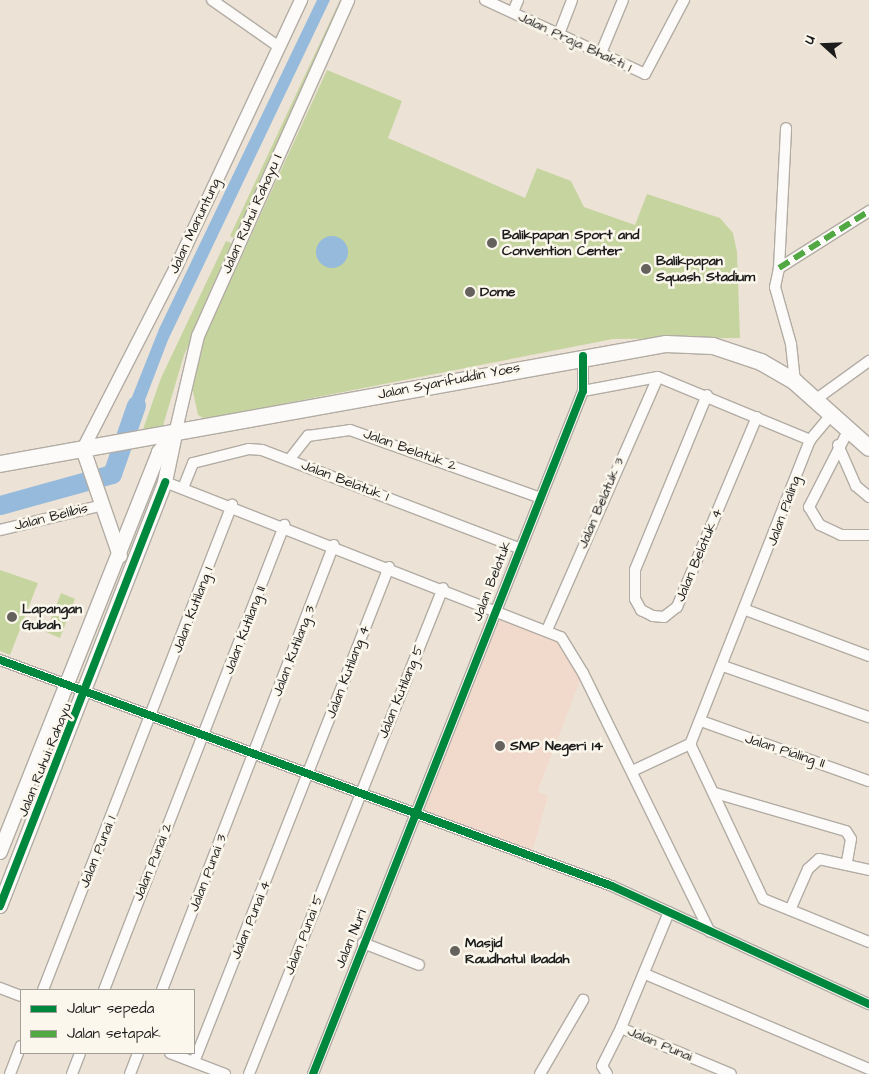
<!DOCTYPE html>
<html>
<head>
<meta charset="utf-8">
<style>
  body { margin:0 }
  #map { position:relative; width:869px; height:1074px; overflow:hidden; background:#ece3d6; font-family:"Architects Daughter",sans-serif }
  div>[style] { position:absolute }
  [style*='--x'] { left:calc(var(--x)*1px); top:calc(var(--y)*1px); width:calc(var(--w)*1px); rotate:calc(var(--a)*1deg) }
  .built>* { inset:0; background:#f1dacc }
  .green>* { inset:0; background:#c6d59f }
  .water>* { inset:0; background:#96badc }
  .round { border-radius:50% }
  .river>* { height:19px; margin:-9.5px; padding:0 9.5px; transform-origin:9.5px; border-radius:9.5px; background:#96badc }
  .roads { filter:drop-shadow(1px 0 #b2aca4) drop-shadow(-1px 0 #b2aca4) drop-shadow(0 1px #b2aca4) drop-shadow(0 -1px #b2aca4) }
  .minor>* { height:10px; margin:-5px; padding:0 5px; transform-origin:5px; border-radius:5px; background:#fcfbf9 }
  .tertiary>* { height:12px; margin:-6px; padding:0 6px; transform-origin:6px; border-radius:6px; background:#fcfbf9 }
  .secondary>* { height:14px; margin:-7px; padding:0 7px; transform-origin:7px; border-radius:7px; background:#fcfbf9 }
  .trunk>* { height:16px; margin:-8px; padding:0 8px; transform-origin:8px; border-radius:8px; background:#fcfbf9 }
  .quiet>* { height:6px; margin-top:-3px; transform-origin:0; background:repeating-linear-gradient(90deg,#52a943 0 12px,transparent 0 18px) }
  .cycleway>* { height:8px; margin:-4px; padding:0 4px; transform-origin:4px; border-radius:4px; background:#00873e }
  .dots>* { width:14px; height:14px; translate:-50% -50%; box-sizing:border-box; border:2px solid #fbf7ec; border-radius:50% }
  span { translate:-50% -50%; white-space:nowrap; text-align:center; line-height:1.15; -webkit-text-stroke:5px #fbf7ec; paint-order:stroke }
  .street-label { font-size:14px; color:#1c1c1c }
  .poi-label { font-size:14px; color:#1c1c1c; font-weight:700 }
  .left { translate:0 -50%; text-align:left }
  .legend { position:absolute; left:20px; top:989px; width:175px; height:65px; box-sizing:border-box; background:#fbf7ec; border:1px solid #a29f99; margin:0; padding:6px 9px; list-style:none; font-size:15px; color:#1c1c1c }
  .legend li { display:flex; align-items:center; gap:10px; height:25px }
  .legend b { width:25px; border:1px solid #a29f99 }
  .north { position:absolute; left:799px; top:20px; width:50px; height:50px; -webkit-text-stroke:4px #fbf7ec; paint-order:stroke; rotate:290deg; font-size:14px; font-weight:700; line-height:20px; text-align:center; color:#1c1c1c }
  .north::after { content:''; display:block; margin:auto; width:18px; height:22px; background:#1c1c1c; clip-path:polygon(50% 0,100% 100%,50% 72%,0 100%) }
</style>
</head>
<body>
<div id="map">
  <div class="built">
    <div style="clip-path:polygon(499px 613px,559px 640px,583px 673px,539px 787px,538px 792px,548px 796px,531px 856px,418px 813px)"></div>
  </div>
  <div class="green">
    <div style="clip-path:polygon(340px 0,348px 0,238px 240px,230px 236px)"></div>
    <div style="clip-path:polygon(327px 70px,402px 101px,388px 138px,525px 198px,537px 168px,571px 181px,584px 207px,635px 225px,647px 194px,720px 218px,733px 233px,737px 252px,740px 338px,613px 339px,205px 419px,198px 415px,192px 387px,199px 349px)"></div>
    <div style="clip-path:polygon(226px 241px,236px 245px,184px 355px,162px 429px,141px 435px,161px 378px)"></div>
    <div style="clip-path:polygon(0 570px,38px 583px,10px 655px,0 651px)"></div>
    <div style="clip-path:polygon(61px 593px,75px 599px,60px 638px,46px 632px)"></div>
  </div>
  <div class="water">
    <div style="clip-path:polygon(317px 0,330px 0,168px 340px,142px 408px,130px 402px,159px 329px)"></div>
    <div class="round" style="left:316px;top:236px;width:32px;height:32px"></div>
  </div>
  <div class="river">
    <div style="--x:0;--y:505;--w:116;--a:-15.5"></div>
    <div style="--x:112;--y:474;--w:73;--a:-70.8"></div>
  </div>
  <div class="roads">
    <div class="minor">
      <div style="--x:212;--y:0;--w:82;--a:35"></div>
      <div style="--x:485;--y:0;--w:176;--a:24.8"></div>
      <div style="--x:645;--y:74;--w:84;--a:-62.2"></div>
      <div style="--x:513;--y:12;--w:13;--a:-67"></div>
      <div style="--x:559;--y:34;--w:36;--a:-69"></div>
      <div style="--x:601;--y:53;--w:57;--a:-67.5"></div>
      <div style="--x:779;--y:268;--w:140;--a:-87.1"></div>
      <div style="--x:795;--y:382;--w:38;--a:-96"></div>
      <div style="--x:791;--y:344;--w:59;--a:-105.7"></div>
      <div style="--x:775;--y:287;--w:19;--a:-78"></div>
      <div style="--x:779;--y:268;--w:107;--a:-32.3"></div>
      <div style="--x:583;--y:391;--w:76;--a:-10.6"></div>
      <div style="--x:658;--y:377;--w:165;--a:22.5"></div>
      <div style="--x:810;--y:440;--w:327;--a:111.5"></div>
      <div style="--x:690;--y:744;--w:64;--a:155"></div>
      <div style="--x:707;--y:395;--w:189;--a:112.4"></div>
      <div style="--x:635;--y:570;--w:29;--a:90"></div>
      <div style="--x:635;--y:599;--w:13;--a:61"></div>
      <div style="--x:641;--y:610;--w:13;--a:27"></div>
      <div style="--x:653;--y:616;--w:11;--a:5"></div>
      <div style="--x:664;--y:617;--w:16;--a:-38"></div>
      <div style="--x:677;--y:607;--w:206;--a:-67.2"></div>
      <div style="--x:815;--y:400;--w:67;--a:-35.8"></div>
      <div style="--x:849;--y:429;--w:88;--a:117.1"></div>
      <div style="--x:809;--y:507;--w:21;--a:59"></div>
      <div style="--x:820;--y:525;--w:23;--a:25"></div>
      <div style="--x:841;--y:535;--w:28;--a:0"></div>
      <div style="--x:810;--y:440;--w:35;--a:-50"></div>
      <div style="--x:838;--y:445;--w:45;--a:66.3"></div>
      <div style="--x:856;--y:486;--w:17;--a:40"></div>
      <div style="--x:289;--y:460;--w:31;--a:-52"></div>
      <div style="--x:308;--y:436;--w:42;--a:-8.1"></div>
      <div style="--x:350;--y:430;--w:200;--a:19.6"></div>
      <div style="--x:165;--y:482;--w:425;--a:21.4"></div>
      <div style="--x:561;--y:637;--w:42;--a:58.6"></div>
      <div style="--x:583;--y:673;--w:288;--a:63.9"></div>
      <div style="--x:183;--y:488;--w:27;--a:-68"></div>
      <div style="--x:193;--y:463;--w:58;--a:-14"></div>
      <div style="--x:249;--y:449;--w:13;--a:4"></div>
      <div style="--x:262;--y:450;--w:275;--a:20.9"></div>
      <div style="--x:0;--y:530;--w:106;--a:-13.6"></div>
      <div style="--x:746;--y:610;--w:131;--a:20.5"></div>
      <div style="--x:547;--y:630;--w:276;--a:-66.3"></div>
      <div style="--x:0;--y:660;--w:652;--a:20.27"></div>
      <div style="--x:612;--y:886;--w:283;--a:24.7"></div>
      <div style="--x:723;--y:666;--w:155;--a:19.3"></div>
      <div style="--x:701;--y:721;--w:178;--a:19.7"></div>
      <div style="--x:690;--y:744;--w:171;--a:64.8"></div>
      <div style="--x:763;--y:899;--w:114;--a:22.1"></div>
      <div style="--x:715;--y:793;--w:136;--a:16.2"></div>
      <div style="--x:846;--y:831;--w:9;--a:58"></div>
      <div style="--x:851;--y:839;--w:22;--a:100"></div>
      <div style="--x:790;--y:910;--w:45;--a:-66.3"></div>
      <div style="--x:808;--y:869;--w:15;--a:-42"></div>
      <div style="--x:819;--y:859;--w:51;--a:12.4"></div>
      <div style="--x:669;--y:912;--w:126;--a:112.5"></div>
      <div style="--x:621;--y:1028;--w:119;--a:22.7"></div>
      <div style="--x:363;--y:943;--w:60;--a:21.4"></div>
      <div style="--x:645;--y:974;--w:243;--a:23"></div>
      <div style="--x:0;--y:988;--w:22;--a:21"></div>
      <div style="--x:43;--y:990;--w:521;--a:-68.71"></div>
      <div style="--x:104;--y:990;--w:499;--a:-68.8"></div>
      <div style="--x:162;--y:990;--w:477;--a:-68.9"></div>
      <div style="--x:170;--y:1053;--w:59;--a:20.9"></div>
      <div style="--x:194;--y:1062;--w:532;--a:-68.5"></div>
      <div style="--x:10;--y:1074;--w:30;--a:-69"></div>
      <div style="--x:72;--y:1074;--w:22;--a:-69"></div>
      <div style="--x:130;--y:1074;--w:22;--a:-69"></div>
      <div style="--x:249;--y:1074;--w:523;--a:-68.24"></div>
      <div style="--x:313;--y:1074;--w:734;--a:-68.43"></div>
      <div style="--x:583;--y:391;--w:35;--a:-90"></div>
      <div style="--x:540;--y:1074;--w:86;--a:-59.8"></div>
      <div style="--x:607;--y:1074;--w:9;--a:-122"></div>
      <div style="--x:602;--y:1066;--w:42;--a:-63.4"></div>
    </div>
    <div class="tertiary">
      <div style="--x:175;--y:434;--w:101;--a:-76.8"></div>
      <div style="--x:198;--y:336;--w:368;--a:-65.9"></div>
      <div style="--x:83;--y:449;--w:207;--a:-62.9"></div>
      <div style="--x:177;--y:265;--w:293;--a:-64.9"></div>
    </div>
    <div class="secondary">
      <div style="--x:83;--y:449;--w:113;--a:70.9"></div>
      <div style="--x:0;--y:852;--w:430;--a:-68.3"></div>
      <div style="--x:159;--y:452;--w:24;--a:-48"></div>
      <div style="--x:0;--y:906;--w:455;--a:-68.7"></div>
      <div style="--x:165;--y:482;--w:49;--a:-78.2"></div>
    </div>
    <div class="trunk">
      <div style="--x:0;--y:464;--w:677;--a:-10.21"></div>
      <div style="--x:666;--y:344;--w:47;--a:2.4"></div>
      <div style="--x:713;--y:346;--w:51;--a:18.4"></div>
      <div style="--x:761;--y:362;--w:39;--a:30"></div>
      <div style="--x:795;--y:382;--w:99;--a:41.7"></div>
    </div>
  </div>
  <div class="quiet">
    <div style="--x:779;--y:268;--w:107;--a:-32.3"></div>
  </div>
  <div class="cycleway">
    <div style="--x:0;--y:660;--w:652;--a:20.27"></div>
    <div style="--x:612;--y:886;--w:283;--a:24.7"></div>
    <div style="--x:0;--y:906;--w:455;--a:-68.7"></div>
    <div style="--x:313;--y:1074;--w:734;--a:-68.43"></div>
    <div style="--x:583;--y:391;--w:35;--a:-90"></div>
  </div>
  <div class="dots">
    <div style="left:492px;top:243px;background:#65625d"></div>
    <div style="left:646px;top:269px;background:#65625d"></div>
    <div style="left:470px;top:292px;background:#65625d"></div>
    <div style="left:12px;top:617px;background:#65625d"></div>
    <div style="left:500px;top:746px;background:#65625d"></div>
    <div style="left:455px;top:951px;background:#65625d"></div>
  </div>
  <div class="street-label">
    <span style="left:575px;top:42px;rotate:25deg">Jalan Praja Bhakti 1</span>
    <span style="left:252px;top:214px;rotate:-66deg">Jalan Ruhui Rahayu I</span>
    <span style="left:195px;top:226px;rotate:-65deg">Jalan Manuntung</span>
    <span style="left:449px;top:381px;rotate:-11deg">Jalan Syarifuddin Yoes</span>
    <span style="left:410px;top:450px;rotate:20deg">Jalan Belatuk 2</span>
    <span style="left:345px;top:481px;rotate:21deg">Jalan Belatuk 1</span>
    <span style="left:601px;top:503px;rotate:-67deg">Jalan Belatuk 3</span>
    <span style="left:784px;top:511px;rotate:-70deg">Jalan Pialing</span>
    <span style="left:51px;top:517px;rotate:-14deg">Jalan Belibis</span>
    <span style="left:699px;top:555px;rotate:-67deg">Jalan Belatuk 4</span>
    <span style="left:492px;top:581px;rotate:-69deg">Jalan Belatuk</span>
    <span style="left:193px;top:610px;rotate:-69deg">Jalan Kutilang 1</span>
    <span style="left:245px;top:630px;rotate:-69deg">Jalan Kutilang II</span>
    <span style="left:294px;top:651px;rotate:-69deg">Jalan Kutilang 3</span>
    <span style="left:348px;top:672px;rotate:-69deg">Jalan Kutilang 4</span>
    <span style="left:401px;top:692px;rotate:-68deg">Jalan Kutilang 5</span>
    <span style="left:785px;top:751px;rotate:18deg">Jalan Pialing II</span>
    <span style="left:45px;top:760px;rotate:-68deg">Jalan Ruhui Rahayu</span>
    <span style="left:98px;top:852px;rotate:-68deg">Jalan Punai 1</span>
    <span style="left:153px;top:862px;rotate:-68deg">Jalan Punai 2</span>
    <span style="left:208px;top:873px;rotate:-69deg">Jalan Punai 3</span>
    <span style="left:251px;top:920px;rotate:-68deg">Jalan Punai 4</span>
    <span style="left:304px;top:935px;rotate:-69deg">Jalan Punai 5</span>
    <span style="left:351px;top:939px;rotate:-68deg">Jalan Nuri</span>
    <span style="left:660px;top:1044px;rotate:23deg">Jalan Punai</span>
  </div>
  <div class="poi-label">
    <span class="left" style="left:502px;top:243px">Balikpapan Sport and<br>Convention Center</span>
    <span class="left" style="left:656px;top:269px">Balikpapan<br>Squash Stadium</span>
    <span class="left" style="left:480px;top:292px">Dome</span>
    <span class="left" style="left:22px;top:617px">Lapangan<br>Gubah</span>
    <span class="left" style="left:510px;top:746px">SMP Negeri 14</span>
    <span class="left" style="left:465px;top:951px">Masjid<br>Raudhatul Ibadah</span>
  </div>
  <ul class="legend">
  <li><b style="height:6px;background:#00873e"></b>Jalur sepeda</li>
  <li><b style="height:6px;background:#52a943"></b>Jalan setapak</li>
  </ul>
  <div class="north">U</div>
</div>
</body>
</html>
